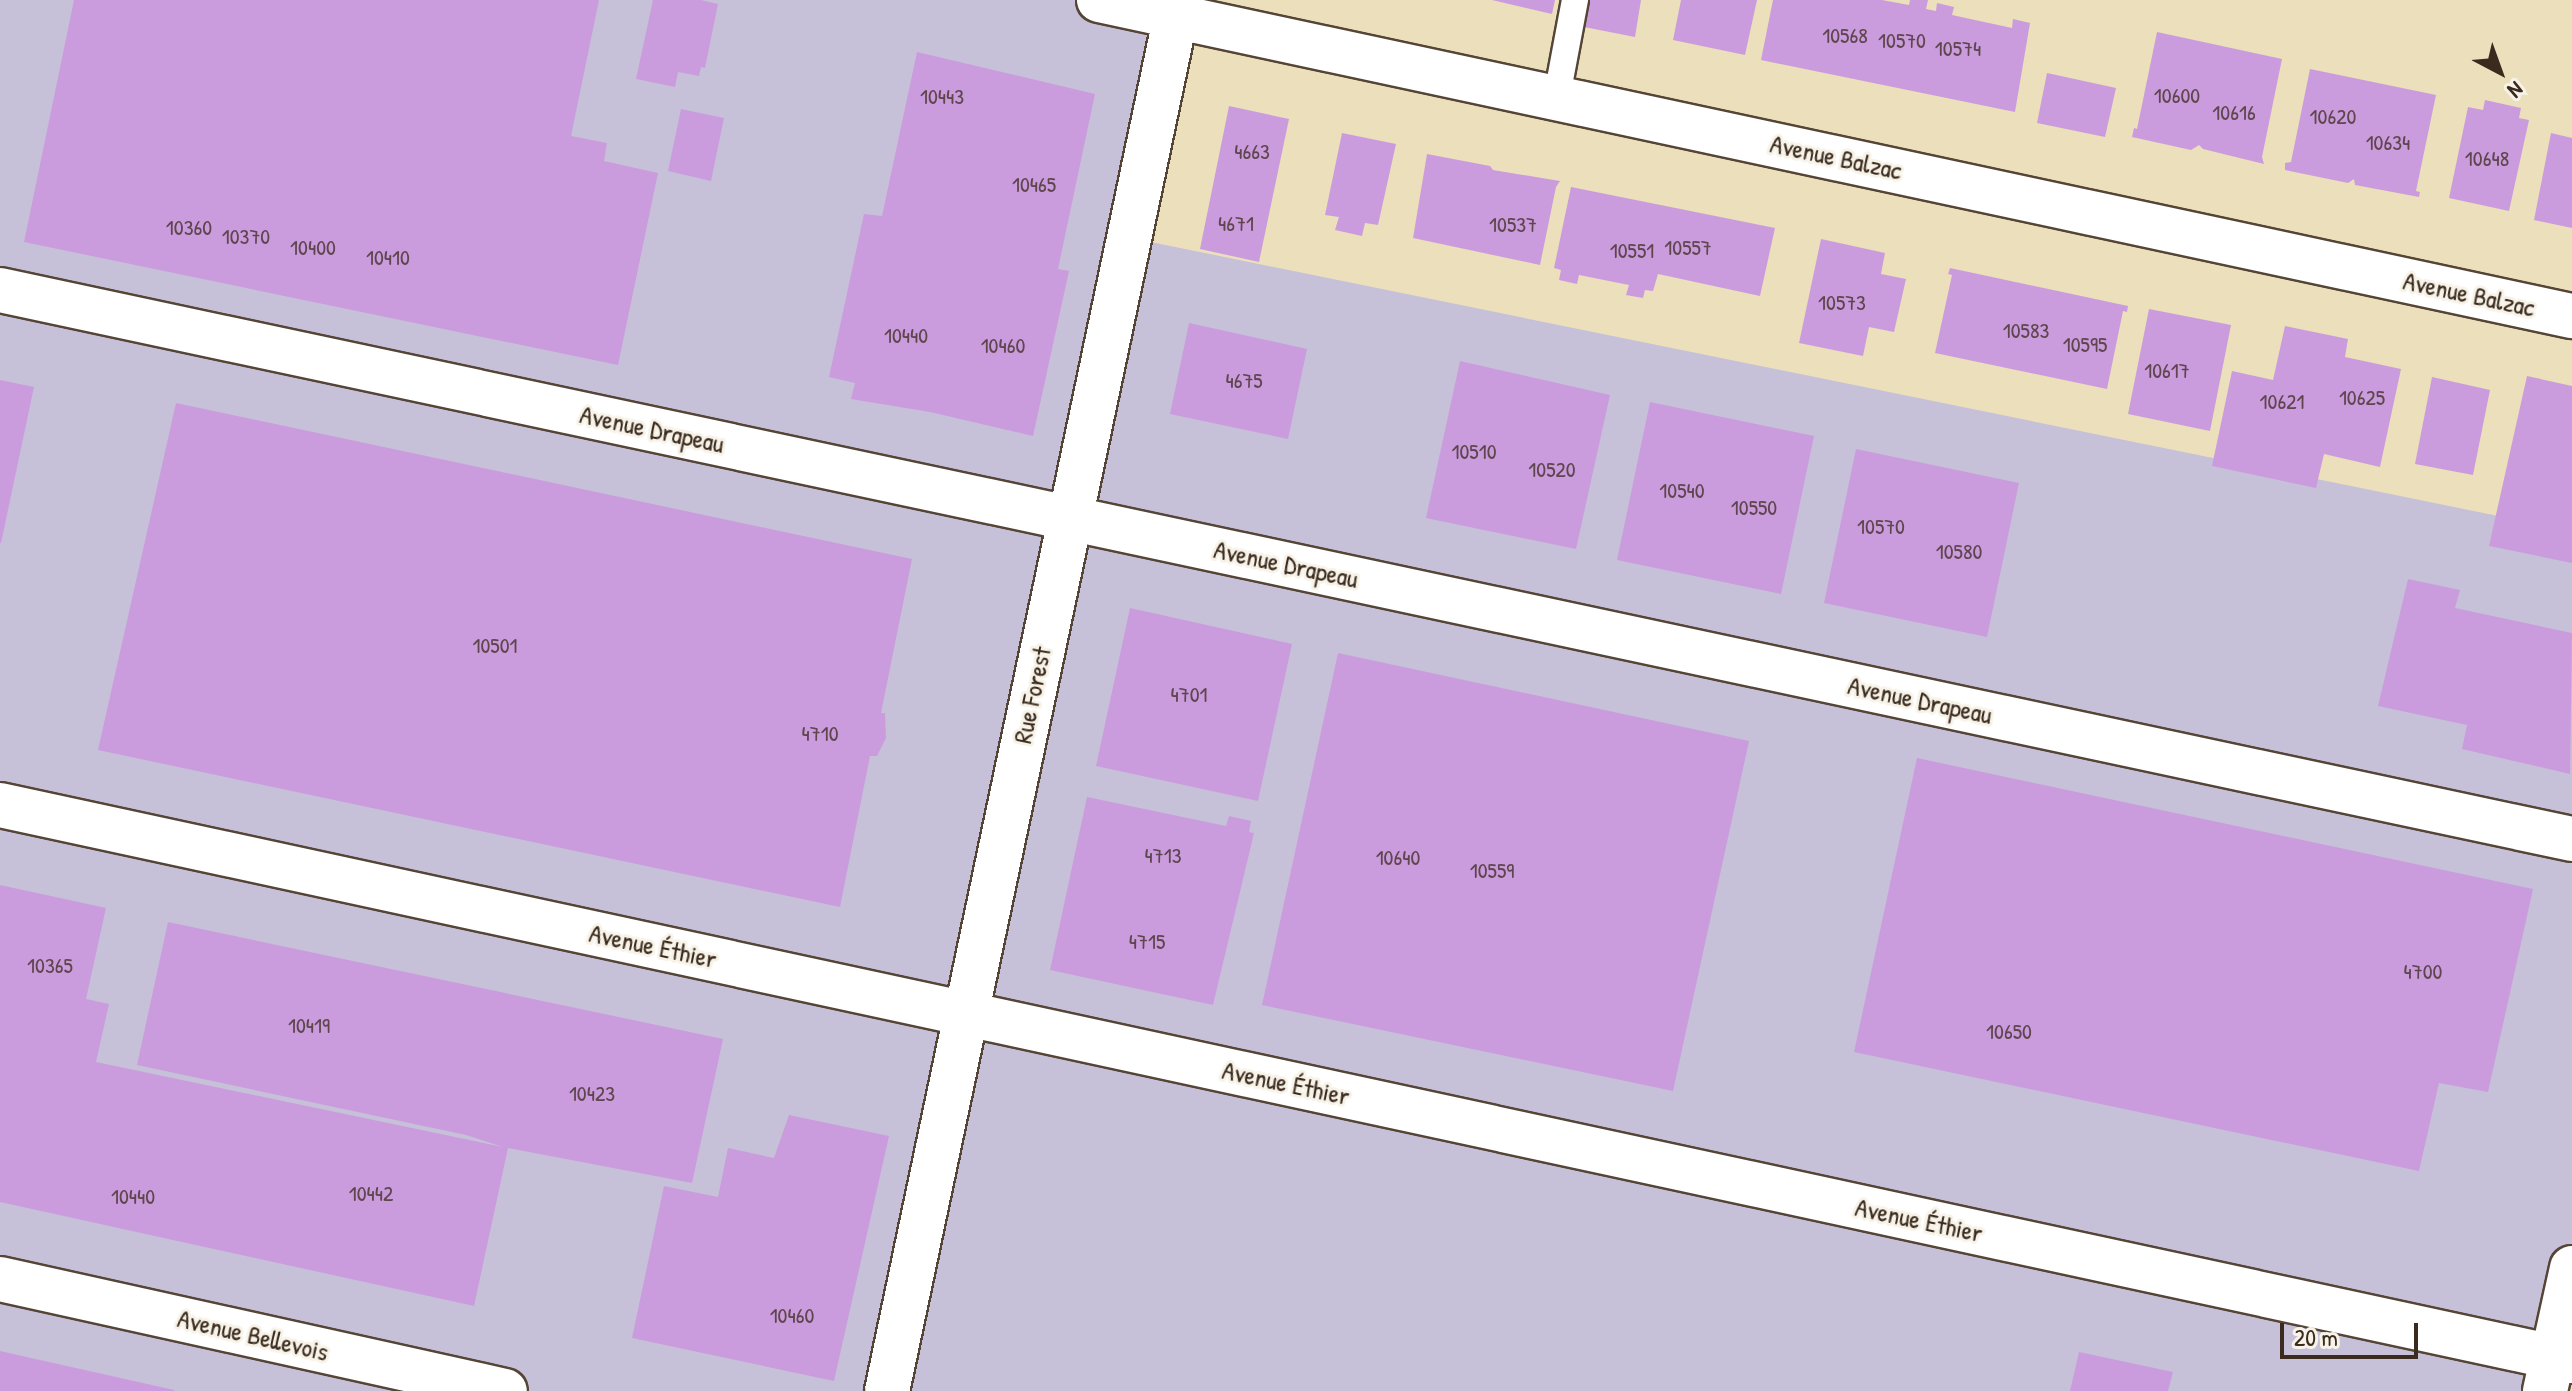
<!DOCTYPE html>
<html>
<head>
<meta charset="utf-8">
<style>
  body { margin:0 }
  #map { position:relative; width:2572px; height:1391px; overflow:hidden; background:#ebdfbc; font-family:"Patrick Hand",sans-serif }
  div>[style] { position:absolute }
  [style*='--x'] { left:calc(var(--x)*1px); top:calc(var(--y)*1px); width:calc(var(--w)*1px); rotate:calc(var(--a)*1deg) }
  .industrial>* { inset:0; background:#c6c0d9 }
  .building>* { inset:0; background:#cb9cdd }
  .roads { filter:drop-shadow(2px 0 #554536) drop-shadow(-2px 0 #554536) drop-shadow(0 2px #554536) drop-shadow(0 -2px #554536) }
  .service>* { height:26px; margin:-13px; padding:0 13px; transform-origin:13px; border-radius:13px; background:#fff }
  .minor>* { height:44px; margin:-22px; padding:0 22px; transform-origin:22px; border-radius:22px; background:#fff }
  span { translate:-50% -50%; white-space:nowrap; text-align:center; line-height:1.15; -webkit-text-stroke:6px #f7f3e8; paint-order:stroke }
  .number-label { font-size:22px; color:#5f464e }
  .number-label span { -webkit-text-stroke-width:0 }
  .street-label { font-size:26px; color:#3b2a1e }
  .north { position:absolute; left:2460px; top:32px; width:80px; height:80px; -webkit-text-stroke:6px #f7f3e8; paint-order:stroke; rotate:139deg; font-size:22px; font-weight:700; line-height:32px; text-align:center; color:#3b2a1e }
  .north::after { content:''; display:block; margin:auto; width:28px; height:36px; background:#3b2a1e; clip-path:polygon(50% 0,100% 100%,50% 72%,0 100%) }
  .scale { position:absolute; left:2280px; top:1323px; width:138px; height:36px; box-sizing:border-box; border:4px solid #3b2a1e; border-top:0; padding-left:10px; font-size:24px; line-height:28px; white-space:nowrap; color:#3b2a1e; -webkit-text-stroke:6px #f7f3e8; paint-order:stroke }
</style>
</head>
<body>
<div id="map">
  <div class="industrial">
    <div style="clip-path:polygon(0 0,1099px 0,1176px 15px,1131px 238px,2572px 531px,2572px 1268px,2545px 1391px,0 1391px)"></div>
  </div>
  <div class="building">
    <div style="clip-path:polygon(74px 0,599px 0,571px 136px,607px 143px,604px 161px,658px 173px,618px 365px,24px 242px)"></div>
    <div style="clip-path:polygon(653px 0,701px 0,718px 4px,705px 68px,701px 67px,699px 76px,678px 72px,675px 87px,636px 79px)"></div>
    <div style="clip-path:polygon(1492px 0,1555px 0,1552px 14px)"></div>
    <div style="clip-path:polygon(1583px 0,1641px 0,1635px 37px,1579px 26px)"></div>
    <div style="clip-path:polygon(1681px 0,1757px 0,1745px 55px,1673px 40px)"></div>
    <div style="clip-path:polygon(1773px 0,1882px 0,1909px 5px,1910px 0,1928px 0,1926px 9px,1936px 11px,1937px 3px,1954px 7px,1952px 15px,2012px 28px,2013px 19px,2030px 23px,2015px 112px,1761px 60px)"></div>
    <div style="clip-path:polygon(2157px 32px,2282px 59px,2262px 157px,2264px 164px,2203px 149px,2199px 145px,2191px 150px,2132px 137px,2134px 128px,2137px 129px)"></div>
    <div style="clip-path:polygon(917px 52px,1095px 94px,1058px 269px,1069px 271px,1033px 436px,930px 412px,851px 399px,855px 383px,829px 377px,864px 214px,882px 216px)"></div>
    <div style="clip-path:polygon(2310px 69px,2436px 95px,2416px 191px,2420px 192px,2419px 197px,2355px 185px,2354px 179px,2348px 183px,2285px 170px,2285px 163px,2291px 162px)"></div>
    <div style="clip-path:polygon(2047px 73px,2116px 88px,2105px 137px,2037px 123px)"></div>
    <div style="clip-path:polygon(2485px 100px,2521px 108px,2519px 118px,2529px 120px,2509px 211px,2449px 198px,2468px 107px,2483px 110px)"></div>
    <div style="clip-path:polygon(1229px 106px,1289px 119px,1259px 262px,1200px 249px)"></div>
    <div style="clip-path:polygon(681px 109px,724px 118px,711px 181px,668px 171px)"></div>
    <div style="clip-path:polygon(1342px 133px,1396px 144px,1378px 225px,1365px 223px,1362px 236px,1335px 230px,1339px 217px,1325px 215px)"></div>
    <div style="clip-path:polygon(2551px 133px,2572px 138px,2572px 228px,2534px 220px)"></div>
    <div style="clip-path:polygon(1427px 154px,1490px 166px,1493px 170px,1560px 181px,1556px 187px,1540px 265px,1413px 238px)"></div>
    <div style="clip-path:polygon(1571px 187px,1775px 228px,1760px 296px,1658px 274px,1653px 291px,1645px 290px,1643px 298px,1626px 295px,1629px 285px,1579px 275px,1577px 284px,1559px 280px,1561px 270px,1554px 268px)"></div>
    <div style="clip-path:polygon(1821px 239px,1885px 253px,1881px 274px,1906px 279px,1894px 332px,1869px 327px,1863px 356px,1799px 343px)"></div>
    <div style="clip-path:polygon(1950px 268px,2128px 306px,2127px 312px,2123px 311px,2107px 389px,1935px 353px,1952px 275px,1948px 274px)"></div>
    <div style="clip-path:polygon(2149px 309px,2231px 325px,2210px 431px,2128px 414px)"></div>
    <div style="clip-path:polygon(1189px 323px,1307px 349px,1288px 439px,1170px 414px)"></div>
    <div style="clip-path:polygon(2285px 326px,2348px 339px,2345px 357px,2401px 369px,2380px 467px,2324px 454px,2316px 488px,2212px 466px,2232px 371px,2273px 380px)"></div>
    <div style="clip-path:polygon(1460px 361px,1610px 395px,1576px 549px,1426px 518px)"></div>
    <div style="clip-path:polygon(2527px 376px,2572px 386px,2572px 563px,2489px 546px)"></div>
    <div style="clip-path:polygon(2432px 377px,2490px 390px,2473px 475px,2415px 464px)"></div>
    <div style="clip-path:polygon(0 380px,34px 387px,1px 543px,0 543px)"></div>
    <div style="clip-path:polygon(1650px 402px,1814px 436px,1781px 594px,1617px 560px)"></div>
    <div style="clip-path:polygon(176px 403px,912px 559px,881px 713px,885px 713px,886px 738px,877px 756px,870px 756px,840px 907px,98px 750px)"></div>
    <div style="clip-path:polygon(1856px 449px,2019px 483px,1987px 637px,1824px 603px)"></div>
    <div style="clip-path:polygon(2408px 579px,2460px 590px,2455px 608px,2572px 633px,2570px 774px,2462px 749px,2467px 725px,2378px 706px)"></div>
    <div style="clip-path:polygon(1130px 608px,1292px 644px,1258px 801px,1096px 766px)"></div>
    <div style="clip-path:polygon(1338px 653px,1749px 741px,1673px 1091px,1262px 1005px)"></div>
    <div style="clip-path:polygon(1917px 758px,2533px 889px,2488px 1092px,2439px 1083px,2419px 1171px,1854px 1052px)"></div>
    <div style="clip-path:polygon(1087px 797px,1226px 826px,1229px 816px,1251px 821px,1249px 832px,1254px 833px,1213px 1005px,1050px 970px)"></div>
    <div style="clip-path:polygon(0 885px,106px 908px,86px 999px,109px 1004px,96px 1062px,503px 1147px,466px 1135px,137px 1065px,168px 922px,723px 1039px,692px 1183px,508px 1148px,474px 1306px,0 1202px)"></div>
    <div style="clip-path:polygon(789px 1115px,889px 1136px,834px 1381px,632px 1338px,664px 1186px,718px 1197px,728px 1148px,774px 1158px)"></div>
    <div style="clip-path:polygon(0 1351px,174px 1390px,174px 1391px,0 1391px)"></div>
    <div style="clip-path:polygon(2079px 1352px,2173px 1372px,2168px 1391px,2070px 1391px)"></div>
  </div>
  <div class="roads">
    <div class="service">
      <div style="--x:1557;--y:96;--w:98;--a:-79.4"></div>
    </div>
    <div class="minor">
      <div style="--x:1099;--y:0;--w:1507;--a:12.11"></div>
      <div style="--x:0;--y:290;--w:2630;--a:12.05"></div>
      <div style="--x:0;--y:805;--w:2631;--a:12.2"></div>
      <div style="--x:0;--y:1279;--w:517;--a:12.5"></div>
      <div style="--x:887;--y:1391;--w:1421;--a:-78.14"></div>
      <div style="--x:2545;--y:1391;--w:126;--a:-77.6"></div>
    </div>
  </div>
  <div class="number-label">
    <span style="left:1845px;top:36px">10568</span>
    <span style="left:1902px;top:41px">10570</span>
    <span style="left:1958px;top:49px">10574</span>
    <span style="left:2177px;top:96px">10600</span>
    <span style="left:942px;top:97px">10443</span>
    <span style="left:2234px;top:113px">10616</span>
    <span style="left:2333px;top:117px">10620</span>
    <span style="left:2388px;top:143px">10634</span>
    <span style="left:1252px;top:152px">4663</span>
    <span style="left:2487px;top:159px">10648</span>
    <span style="left:1034px;top:185px">10465</span>
    <span style="left:1236px;top:224px">4671</span>
    <span style="left:1513px;top:225px">10537</span>
    <span style="left:189px;top:228px">10360</span>
    <span style="left:246px;top:237px">10370</span>
    <span style="left:313px;top:248px">10400</span>
    <span style="left:1688px;top:248px">10557</span>
    <span style="left:1632px;top:251px">10551</span>
    <span style="left:388px;top:258px">10410</span>
    <span style="left:1842px;top:303px">10573</span>
    <span style="left:2026px;top:331px">10583</span>
    <span style="left:906px;top:336px">10440</span>
    <span style="left:2085px;top:345px">10595</span>
    <span style="left:1003px;top:346px">10460</span>
    <span style="left:2167px;top:371px">10617</span>
    <span style="left:1244px;top:381px">4675</span>
    <span style="left:2362px;top:398px">10625</span>
    <span style="left:2282px;top:402px">10621</span>
    <span style="left:1474px;top:452px">10510</span>
    <span style="left:1552px;top:470px">10520</span>
    <span style="left:1682px;top:491px">10540</span>
    <span style="left:1754px;top:508px">10550</span>
    <span style="left:1881px;top:527px">10570</span>
    <span style="left:1959px;top:552px">10580</span>
    <span style="left:495px;top:646px">10501</span>
    <span style="left:1189px;top:695px">4701</span>
    <span style="left:820px;top:734px">4710</span>
    <span style="left:1163px;top:856px">4713</span>
    <span style="left:1398px;top:858px">10640</span>
    <span style="left:1492px;top:871px">10559</span>
    <span style="left:1147px;top:942px">4715</span>
    <span style="left:50px;top:966px">10365</span>
    <span style="left:2423px;top:972px">4700</span>
    <span style="left:309px;top:1026px">10419</span>
    <span style="left:2009px;top:1032px">10650</span>
    <span style="left:592px;top:1094px">10423</span>
    <span style="left:371px;top:1194px">10442</span>
    <span style="left:133px;top:1197px">10440</span>
    <span style="left:792px;top:1316px">10460</span>
  </div>
  <div class="street-label">
    <span style="left:1836px;top:157px;rotate:12deg">Avenue Balzac</span>
    <span style="left:2469px;top:294px;rotate:12deg">Avenue Balzac</span>
    <span style="left:652px;top:429px;rotate:12deg">Avenue Drapeau</span>
    <span style="left:1286px;top:564px;rotate:12deg">Avenue Drapeau</span>
    <span style="left:1032px;top:695px;rotate:-78deg">Rue Forest</span>
    <span style="left:1920px;top:700px;rotate:12deg">Avenue Drapeau</span>
    <span style="left:653px;top:946px;rotate:12deg">Avenue Éthier</span>
    <span style="left:1286px;top:1083px;rotate:12deg">Avenue Éthier</span>
    <span style="left:1919px;top:1220px;rotate:12deg">Avenue Éthier</span>
    <span style="left:253px;top:1335px;rotate:13deg">Avenue Bellevois</span>
  </div>
  <div class="north">N</div>
  <div class="scale">20 m</div>
</div>
</body>
</html>
